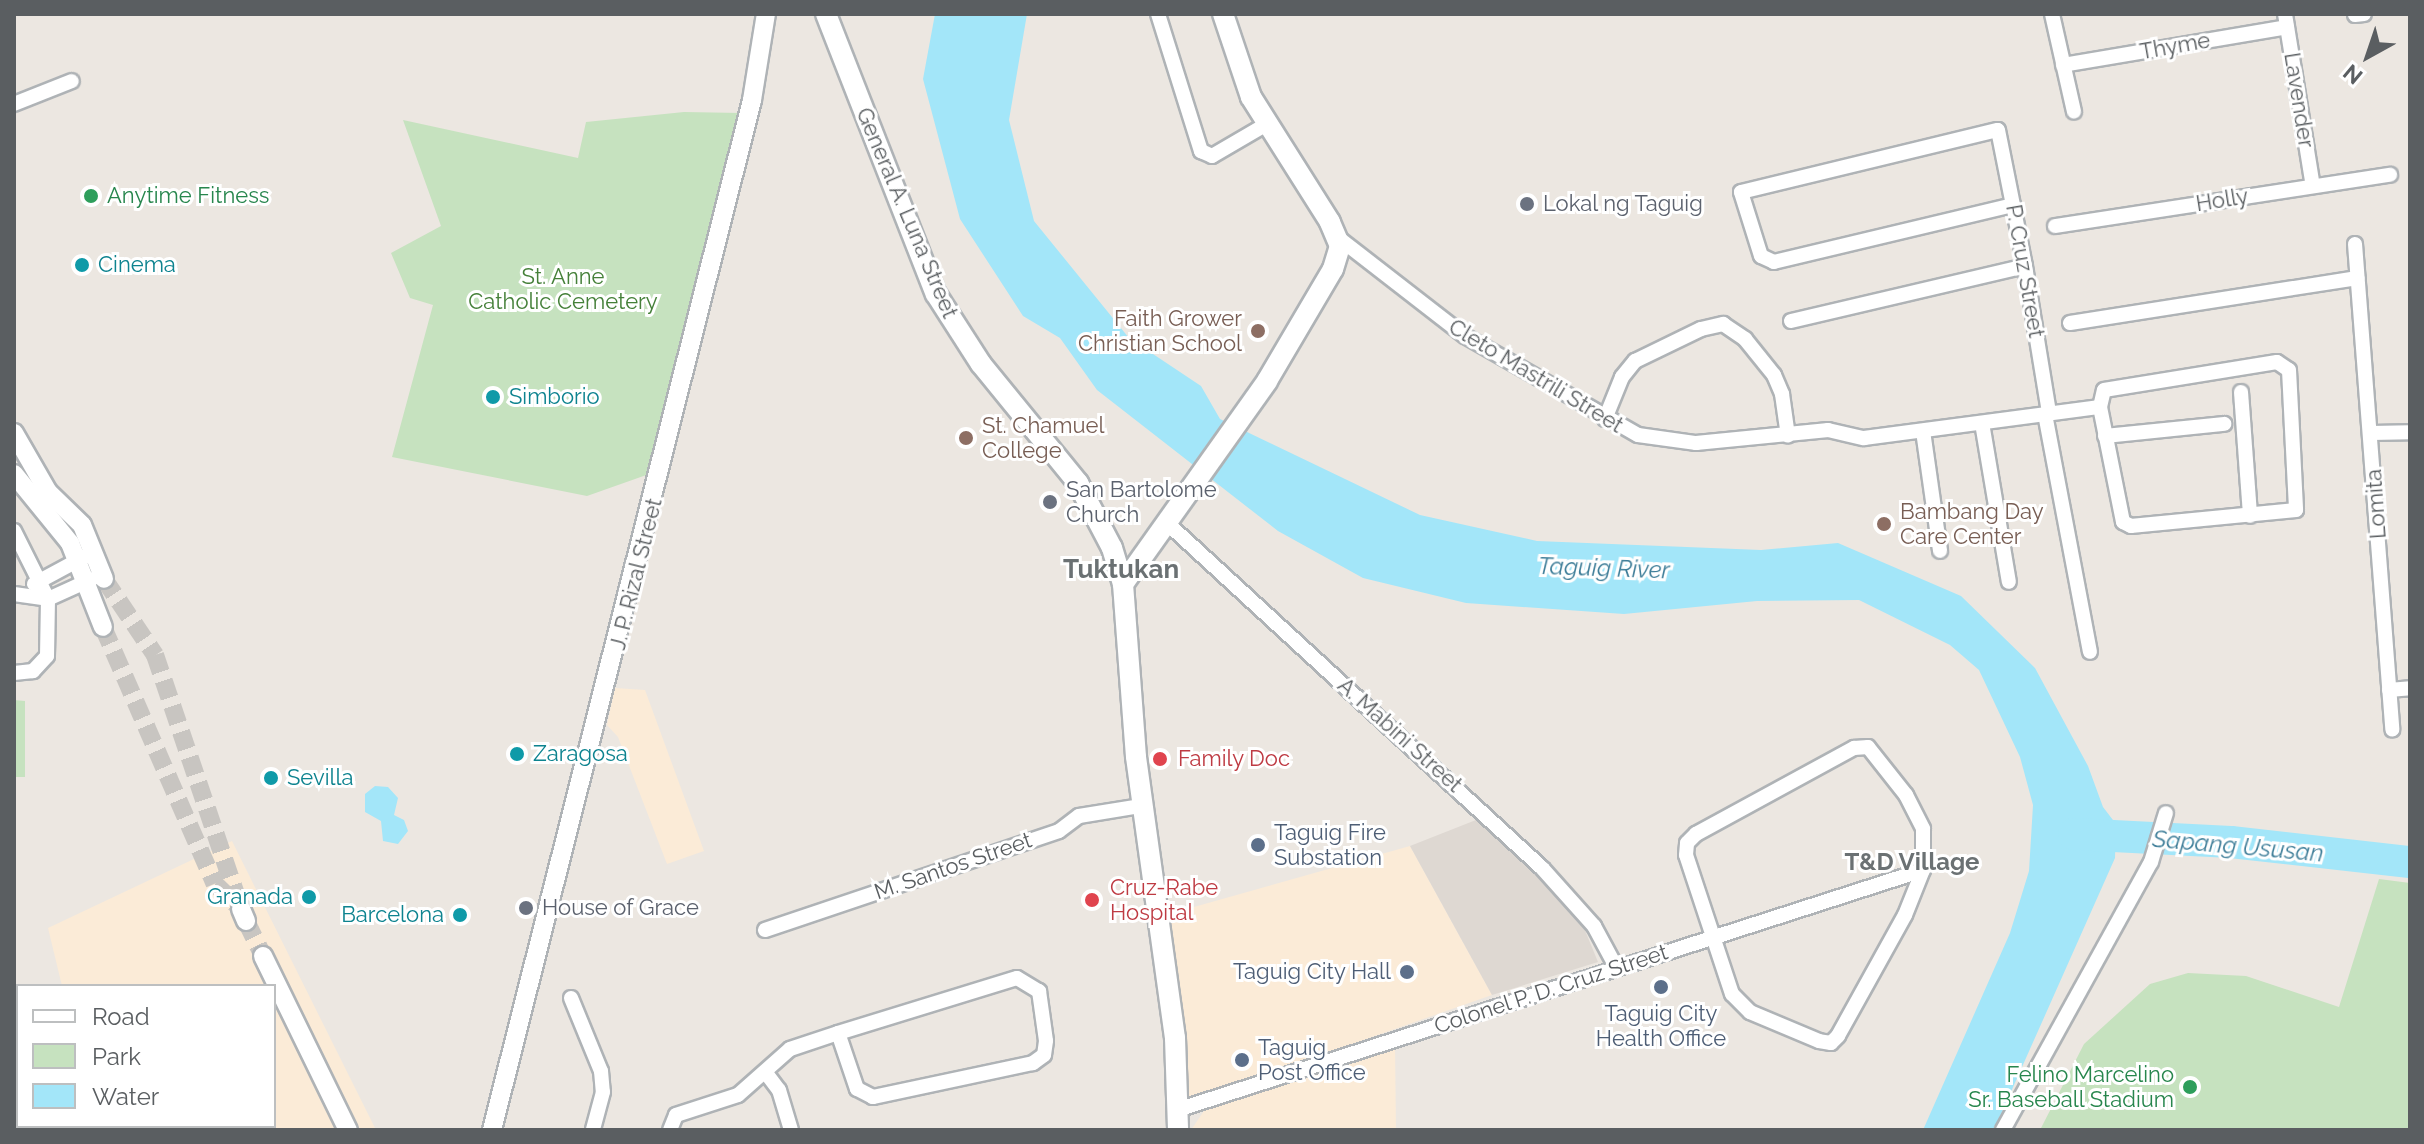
<!DOCTYPE html>
<html>
<head>
<meta charset="utf-8">
<style>
  body { margin:0 }
  #map { position:relative; width:2424px; height:1144px; overflow:hidden; background:#ece7e1; font-family:Raleway,sans-serif }
  div>[style] { position:absolute }
  [style*='--x'] { left:calc(var(--x)*1px); top:calc(var(--y)*1px); width:calc(var(--w)*1px); rotate:calc(var(--a)*1deg) }
  .commercial>* { inset:0; background:#fbebd7 }
  .education>* { inset:0; background:#ded8d2 }
  .green>* { inset:0; background:#c6e2bf }
  .water>* { inset:0; background:#a3e6f9 }
  .river>* { height:32px; margin:-16px; padding:0 16px; transform-origin:16px; border-radius:16px; background:#a3e6f9 }
  .tertiary-tunnel>* { height:18px; margin-top:-9px; transform-origin:0; background:repeating-linear-gradient(90deg,#c8c5c1 0 18px,transparent 0 27px) }
  .roads { filter:drop-shadow(2px 0 #afb3b6) drop-shadow(-2px 0 #afb3b6) drop-shadow(0 2px #afb3b6) drop-shadow(0 -2px #afb3b6) }
  .minor>* { height:14px; margin:-7px; padding:0 7px; transform-origin:7px; border-radius:7px; background:#fff }
  .tertiary>* { height:18px; margin:-9px; padding:0 9px; transform-origin:9px; border-radius:9px; background:#fff }
  .secondary>* { height:20px; margin:-10px; padding:0 10px; transform-origin:10px; border-radius:10px; background:#fff }
  .dots>* { width:22px; height:22px; translate:-50% -50%; box-sizing:border-box; border:4px solid #fff; border-radius:50% }
  span { translate:-50% -50%; white-space:nowrap; text-align:center; line-height:1.15; -webkit-text-stroke:6px #fff; paint-order:stroke }
  .street-label { font-size:22px; color:#5a5e61 }
  .leisure-label { font-size:22px; color:#27864d }
  .left { translate:0 -50%; text-align:left }
  .right { translate:-100% -50%; text-align:right }
  .worship-label { font-size:22px; color:#5b616d }
  .culture-label { font-size:22px; color:#0d838f }
  .park-label { font-size:22px; color:#458039 }
  .education-label { font-size:22px; color:#785e54 }
  .health-label { font-size:22px; color:#be3a42 }
  .service-label { font-size:22px; color:#4e5e75 }
  .water-label { font-size:24px; color:#3d7d98; font-style:italic }
  .neighbourhood-label { font-size:24px; color:#6b7173; font-weight:700 }
  .quarter-label { font-size:26px; color:#6b7173; font-weight:700 }
  .frame { position:absolute; inset:0; border:16px solid #5a5e61; pointer-events:none }
  .legend { position:absolute; left:16px; top:984px; width:260px; height:144px; box-sizing:border-box; background:#fff; border:2px solid #bdbfc0; margin:0; padding:10px 14px; list-style:none; font-size:24px; color:#5a5e61 }
  .legend li { display:flex; align-items:center; gap:16px; height:40px }
  .legend b { width:40px; border:2px solid #bdbfc0 }
  .north { position:absolute; left:2328px; top:16px; width:80px; height:80px; -webkit-text-stroke:6px #fff; paint-order:stroke; rotate:220deg; font-size:22px; font-weight:700; line-height:32px; text-align:center; color:#5a5e61 }
  .north::after { content:''; display:block; margin:auto; width:28px; height:36px; background:#5a5e61; clip-path:polygon(50% 0,100% 100%,50% 72%,0 100%) }
</style>
</head>
<body>
<div id="map">
  <div class="commercial">
    <div style="clip-path:polygon(615px 688px,645px 690px,704px 851px,667px 864px,618px 737px,607px 725px)"></div>
    <div style="clip-path:polygon(232px 841px,376px 1130px,97px 1130px,96px 1126px,274px 1126px,274px 986px,62px 986px,48px 928px)"></div>
    <div style="clip-path:polygon(1410px 846px,1492px 995px,1189px 1101px,1169px 914px)"></div>
    <div style="clip-path:polygon(1395px 1047px,1396px 1130px,1191px 1130px,1206px 1108px)"></div>
  </div>
  <div class="education">
    <div style="clip-path:polygon(1481px 818px,1582px 923px,1598px 962px,1492px 995px,1410px 846px)"></div>
  </div>
  <div class="green">
    <div style="clip-path:polygon(684px 112px,742px 113px,652px 473px,587px 496px,392px 457px,433px 305px,410px 298px,391px 253px,441px 226px,403px 120px,578px 158px,586px 122px)"></div>
    <div style="clip-path:polygon(14px 700px,25px 701px,25px 777px,14px 777px)"></div>
    <div style="clip-path:polygon(2379px 879px,2410px 883px,2410px 1130px,2040px 1130px,2084px 1044px,2150px 984px,2188px 973px,2246px 976px,2339px 1007px)"></div>
  </div>
  <div class="water">
    <div style="clip-path:polygon(935px 14px,1027px 14px,1009px 120px,1034px 221px,1129px 338px,1201px 386px,1220px 419px,1420px 515px,1537px 541px,1761px 550px,1838px 543px,1961px 596px,2035px 668px,2088px 766px,2103px 807px,2116px 824px,2115px 858px,1994px 1130px,1923px 1130px,2010px 933px,2029px 871px,2033px 805px,2020px 757px,1979px 670px,1950px 645px,1859px 600px,1757px 601px,1624px 614px,1466px 603px,1363px 578px,1278px 531px,1097px 390px,1060px 338px,1023px 316px,960px 219px,923px 79px)"></div>
    <div style="clip-path:polygon(375px 786px,388px 787px,398px 798px,394px 815px,404px 820px,408px 831px,398px 844px,383px 841px,381px 821px,365px 812px,365px 794px)"></div>
  </div>
  <div class="river">
    <div style="--x:2074;--y:834;--w:157;--a:2.9"></div>
    <div style="--x:2231;--y:842;--w:180;--a:6.4"></div>
  </div>
  <div class="tertiary-tunnel">
    <div style="--x:104;--y:579;--w:92;--a:56.1"></div>
    <div style="--x:155;--y:655;--w:268;--a:71.3"></div>
    <div style="--x:103;--y:627;--w:280;--a:66.5"></div>
    <div style="--x:215;--y:884;--w:36;--a:44"></div>
    <div style="--x:246;--y:921;--w:39;--a:64"></div>
  </div>
  <div class="roads">
    <div class="minor">
      <div style="--x:1158;--y:14;--w:144;--a:72.6"></div>
      <div style="--x:1201;--y:151;--w:12;--a:24"></div>
      <div style="--x:1212;--y:156;--w:61;--a:-30.3"></div>
      <div style="--x:2052;--y:14;--w:100;--a:77.3"></div>
      <div style="--x:2285;--y:14;--w:174;--a:80.8"></div>
      <div style="--x:2355;--y:15;--w:9;--a:-6"></div>
      <div style="--x:2063;--y:65;--w:227;--a:-9.6"></div>
      <div style="--x:14;--y:104;--w:62;--a:-21.6"></div>
      <div style="--x:2013;--y:205;--w:246;--a:166.6"></div>
      <div style="--x:1774;--y:262;--w:14;--a:-155"></div>
      <div style="--x:1761;--y:256;--w:67;--a:-107.4"></div>
      <div style="--x:1741;--y:192;--w:264;--a:-13.6"></div>
      <div style="--x:1998;--y:130;--w:76;--a:78.7"></div>
      <div style="--x:2013;--y:205;--w:62;--a:78.9"></div>
      <div style="--x:2025;--y:266;--w:149;--a:80.7"></div>
      <div style="--x:2055;--y:226;--w:339;--a:-8.7"></div>
      <div style="--x:1336;--y:236;--w:163;--a:37.8"></div>
      <div style="--x:1465;--y:336;--w:199;--a:29.8"></div>
      <div style="--x:1638;--y:435;--w:59;--a:7.9"></div>
      <div style="--x:1696;--y:443;--w:133;--a:-5.6"></div>
      <div style="--x:1828;--y:430;--w:37;--a:13"></div>
      <div style="--x:1864;--y:438;--w:238;--a:-7.5"></div>
      <div style="--x:2355;--y:244;--w:487;--a:85.6"></div>
      <div style="--x:1791;--y:321;--w:240;--a:-13.2"></div>
      <div style="--x:2070;--y:323;--w:291;--a:-8.9"></div>
      <div style="--x:2277;--y:362;--w:14;--a:34"></div>
      <div style="--x:2289;--y:370;--w:140;--a:87.1"></div>
      <div style="--x:2296;--y:510;--w:166;--a:174.5"></div>
      <div style="--x:2131;--y:526;--w:9;--a:-153"></div>
      <div style="--x:2123;--y:522;--w:117;--a:-101.3"></div>
      <div style="--x:2100;--y:407;--w:17;--a:-77"></div>
      <div style="--x:2104;--y:390;--w:175;--a:-9.2"></div>
      <div style="--x:2241;--y:392;--w:124;--a:85.8"></div>
      <div style="--x:2045;--y:414;--w:242;--a:79.3"></div>
      <div style="--x:1605;--y:419;--w:45;--a:-68"></div>
      <div style="--x:1622;--y:377;--w:21;--a:-51"></div>
      <div style="--x:1635;--y:361;--w:73;--a:-25.9"></div>
      <div style="--x:1701;--y:329;--w:23;--a:-13"></div>
      <div style="--x:1723;--y:324;--w:27;--a:34"></div>
      <div style="--x:1745;--y:339;--w:46;--a:51.1"></div>
      <div style="--x:1774;--y:375;--w:21;--a:67"></div>
      <div style="--x:1782;--y:394;--w:42;--a:81.9"></div>
      <div style="--x:1982;--y:423;--w:161;--a:80.4"></div>
      <div style="--x:1923;--y:431;--w:121;--a:81.9"></div>
      <div style="--x:2371;--y:433;--w:39;--a:-1"></div>
      <div style="--x:2105;--y:436;--w:120;--a:-5.8"></div>
      <div style="--x:1166;--y:522;--w:511;--a:42.62"></div>
      <div style="--x:1542;--y:868;--w:78;--a:48.1"></div>
      <div style="--x:1594;--y:926;--w:44;--a:61.7"></div>
      <div style="--x:14;--y:531;--w:76;--a:63.4"></div>
      <div style="--x:48;--y:599;--w:57;--a:91"></div>
      <div style="--x:47;--y:656;--w:21;--a:133"></div>
      <div style="--x:33;--y:671;--w:19;--a:174"></div>
      <div style="--x:34;--y:584;--w:59;--a:-28.3"></div>
      <div style="--x:14;--y:594;--w:34;--a:8"></div>
      <div style="--x:48;--y:599;--w:48;--a:-24.4"></div>
      <div style="--x:2389;--y:690;--w:21;--a:-5"></div>
      <div style="--x:1868;--y:747;--w:61;--a:51.6"></div>
      <div style="--x:1906;--y:795;--w:38;--a:63"></div>
      <div style="--x:1923;--y:829;--w:41;--a:90"></div>
      <div style="--x:1923;--y:870;--w:48;--a:111.8"></div>
      <div style="--x:1905;--y:915;--w:138;--a:119"></div>
      <div style="--x:1838;--y:1036;--w:10;--a:135"></div>
      <div style="--x:1831;--y:1043;--w:12;--a:-171"></div>
      <div style="--x:1819;--y:1041;--w:75;--a:-157.2"></div>
      <div style="--x:1750;--y:1012;--w:25;--a:-135"></div>
      <div style="--x:1732;--y:994;--w:146;--a:-108.3"></div>
      <div style="--x:1686;--y:855;--w:12;--a:-85"></div>
      <div style="--x:1687;--y:843;--w:13;--a:-45"></div>
      <div style="--x:1696;--y:834;--w:180;--a:-28.6"></div>
      <div style="--x:1854;--y:748;--w:14;--a:-4"></div>
      <div style="--x:765;--y:930;--w:310;--a:-18.6"></div>
      <div style="--x:1059;--y:831;--w:25;--a:-37"></div>
      <div style="--x:1079;--y:816;--w:63;--a:-9.2"></div>
      <div style="--x:571;--y:998;--w:79;--a:67.7"></div>
      <div style="--x:601;--y:1071;--w:21;--a:85"></div>
      <div style="--x:603;--y:1092;--w:39;--a:105"></div>
      <div style="--x:766;--y:1073;--w:21;--a:53"></div>
      <div style="--x:779;--y:1090;--w:42;--a:73.3"></div>
      <div style="--x:1180;--y:1109;--w:780;--a:-17.83"></div>
      <div style="--x:670;--y:1130;--w:16;--a:-68"></div>
      <div style="--x:676;--y:1115;--w:65;--a:-17.9"></div>
      <div style="--x:738;--y:1095;--w:69;--a:-41.5"></div>
      <div style="--x:790;--y:1049;--w:51;--a:-18.4"></div>
      <div style="--x:838;--y:1033;--w:187;--a:-17.1"></div>
      <div style="--x:1017;--y:978;--w:26;--a:31"></div>
      <div style="--x:1039;--y:991;--w:50;--a:82"></div>
      <div style="--x:1046;--y:1041;--w:14;--a:98"></div>
      <div style="--x:1044;--y:1055;--w:14;--a:144"></div>
      <div style="--x:1033;--y:1063;--w:164;--a:168"></div>
      <div style="--x:873;--y:1097;--w:18;--a:-153"></div>
      <div style="--x:857;--y:1089;--w:59;--a:-108.7"></div>
      <div style="--x:2003;--y:1130;--w:306;--a:-61.1"></div>
      <div style="--x:2151;--y:862;--w:51;--a:-73"></div>
    </div>
    <div class="tertiary">
      <div style="--x:14;--y:433;--w:68;--a:60"></div>
      <div style="--x:48;--y:492;--w:47;--a:44.1"></div>
      <div style="--x:82;--y:525;--w:58;--a:67.8"></div>
      <div style="--x:14;--y:474;--w:89;--a:50.9"></div>
      <div style="--x:70;--y:543;--w:90;--a:68.6"></div>
      <div style="--x:241;--y:909;--w:13;--a:67"></div>
      <div style="--x:263;--y:956;--w:194;--a:64"></div>
      <div style="--x:492;--y:1130;--w:1062;--a:-75.83"></div>
      <div style="--x:752;--y:100;--w:87;--a:-80.8"></div>
    </div>
    <div class="secondary">
      <div style="--x:826;--y:14;--w:301;--a:68.6"></div>
      <div style="--x:936;--y:294;--w:83;--a:57.3"></div>
      <div style="--x:981;--y:364;--w:154;--a:50.8"></div>
      <div style="--x:1078;--y:483;--w:73;--a:62.4"></div>
      <div style="--x:1112;--y:548;--w:38;--a:73"></div>
      <div style="--x:1123;--y:584;--w:173;--a:85.7"></div>
      <div style="--x:1136;--y:757;--w:284;--a:82.1"></div>
      <div style="--x:1175;--y:1038;--w:92;--a:88.1"></div>
      <div style="--x:1123;--y:584;--w:249;--a:-54.6"></div>
      <div style="--x:1267;--y:381;--w:130;--a:-59.5"></div>
      <div style="--x:1333;--y:269;--w:24;--a:-73"></div>
      <div style="--x:1340;--y:246;--w:26;--a:-113"></div>
      <div style="--x:1330;--y:222;--w:148;--a:-122.3"></div>
      <div style="--x:1251;--y:97;--w:88;--a:-108.6"></div>
    </div>
  </div>
  <div class="dots">
    <div style="left:91px;top:196px;background:#2e9e5b"></div>
    <div style="left:1527px;top:204px;background:#6b7280"></div>
    <div style="left:82px;top:265px;background:#0f9aa8"></div>
    <div style="left:1258px;top:331px;background:#8d6e63"></div>
    <div style="left:493px;top:397px;background:#0f9aa8"></div>
    <div style="left:966px;top:438px;background:#8d6e63"></div>
    <div style="left:1050px;top:502px;background:#6b7280"></div>
    <div style="left:1884px;top:524px;background:#8d6e63"></div>
    <div style="left:517px;top:754px;background:#0f9aa8"></div>
    <div style="left:1160px;top:759px;background:#e0444e"></div>
    <div style="left:271px;top:778px;background:#0f9aa8"></div>
    <div style="left:1258px;top:845px;background:#5c6f8a"></div>
    <div style="left:309px;top:897px;background:#0f9aa8"></div>
    <div style="left:1092px;top:900px;background:#e0444e"></div>
    <div style="left:526px;top:908px;background:#6b7280"></div>
    <div style="left:460px;top:915px;background:#0f9aa8"></div>
    <div style="left:1407px;top:972px;background:#5c6f8a"></div>
    <div style="left:1661px;top:987px;background:#5c6f8a"></div>
    <div style="left:1242px;top:1060px;background:#5c6f8a"></div>
    <div style="left:2190px;top:1087px;background:#2e9e5b"></div>
  </div>
  <div class="street-label">
    <span style="left:2175px;top:46px;rotate:-10deg">Thyme</span>
    <span style="left:2299px;top:100px;rotate:81deg">Lavender</span>
    <span style="left:2222px;top:200px;rotate:-9deg">Holly</span>
    <span style="left:907px;top:213px;rotate:67deg">General A. Luna Street</span>
    <span style="left:2025px;top:271px;rotate:80deg">P. Cruz Street</span>
    <span style="left:1536px;top:376px;rotate:31deg">Cleto Mastrili Street</span>
    <span style="left:2376px;top:504px;rotate:-94deg">Lomita</span>
    <span style="left:636px;top:574px;rotate:-76deg">J. P. Rizal Street</span>
    <span style="left:1400px;top:735px;rotate:42deg">A. Mabini Street</span>
    <span style="left:953px;top:866px;rotate:-19deg">M. Santos Street</span>
    <span style="left:1551px;top:989px;rotate:-18deg">Colonel P. D. Cruz Street</span>
  </div>
  <div class="leisure-label">
    <span class="left" style="left:107px;top:196px">Anytime Fitness</span>
    <span class="right" style="left:2174px;top:1087px">Felino Marcelino<br>Sr. Baseball Stadium</span>
  </div>
  <div class="worship-label">
    <span class="left" style="left:1543px;top:204px">Lokal ng Taguig</span>
    <span class="left" style="left:1066px;top:502px">San Bartolome<br>Church</span>
    <span class="left" style="left:542px;top:908px">House of Grace</span>
  </div>
  <div class="culture-label">
    <span class="left" style="left:98px;top:265px">Cinema</span>
    <span class="left" style="left:509px;top:397px">Simborio</span>
    <span class="left" style="left:533px;top:754px">Zaragosa</span>
    <span class="left" style="left:287px;top:778px">Sevilla</span>
    <span class="right" style="left:293px;top:897px">Granada</span>
    <span class="right" style="left:444px;top:915px">Barcelona</span>
  </div>
  <div class="park-label">
    <span style="left:563px;top:289px">St. Anne<br>Catholic Cemetery</span>
  </div>
  <div class="education-label">
    <span class="right" style="left:1242px;top:331px">Faith Grower<br>Christian School</span>
    <span class="left" style="left:982px;top:438px">St. Chamuel<br>College</span>
    <span class="left" style="left:1900px;top:524px">Bambang Day<br>Care Center</span>
  </div>
  <div class="health-label">
    <span class="left" style="left:1178px;top:759px">Family Doc</span>
    <span class="left" style="left:1110px;top:900px">Cruz-Rabe<br>Hospital</span>
  </div>
  <div class="service-label">
    <span class="left" style="left:1274px;top:845px">Taguig Fire<br>Substation</span>
    <span class="right" style="left:1391px;top:972px">Taguig City Hall</span>
    <span style="left:1661px;top:1026px">Taguig City<br>Health Office</span>
    <span class="left" style="left:1258px;top:1060px">Taguig<br>Post Office</span>
  </div>
  <div class="water-label">
    <span style="left:1604px;top:568px;rotate:2deg">Taguig River</span>
    <span style="left:2238px;top:846px;rotate:5deg">Sapang Ususan</span>
  </div>
  <div class="neighbourhood-label">
    <span style="left:1912px;top:862px">T&amp;D Village</span>
  </div>
  <div class="quarter-label">
    <span style="left:1121px;top:570px">Tuktukan</span>
  </div>
  <div class="frame"></div>
  <ul class="legend">
  <li><b style="height:10px;background:#fff"></b>Road</li>
  <li><b style="height:22px;background:#c6e2bf"></b>Park</li>
  <li><b style="height:22px;background:#a3e6f9"></b>Water</li>
  </ul>
  <div class="north">N</div>
</div>
</body>
</html>
